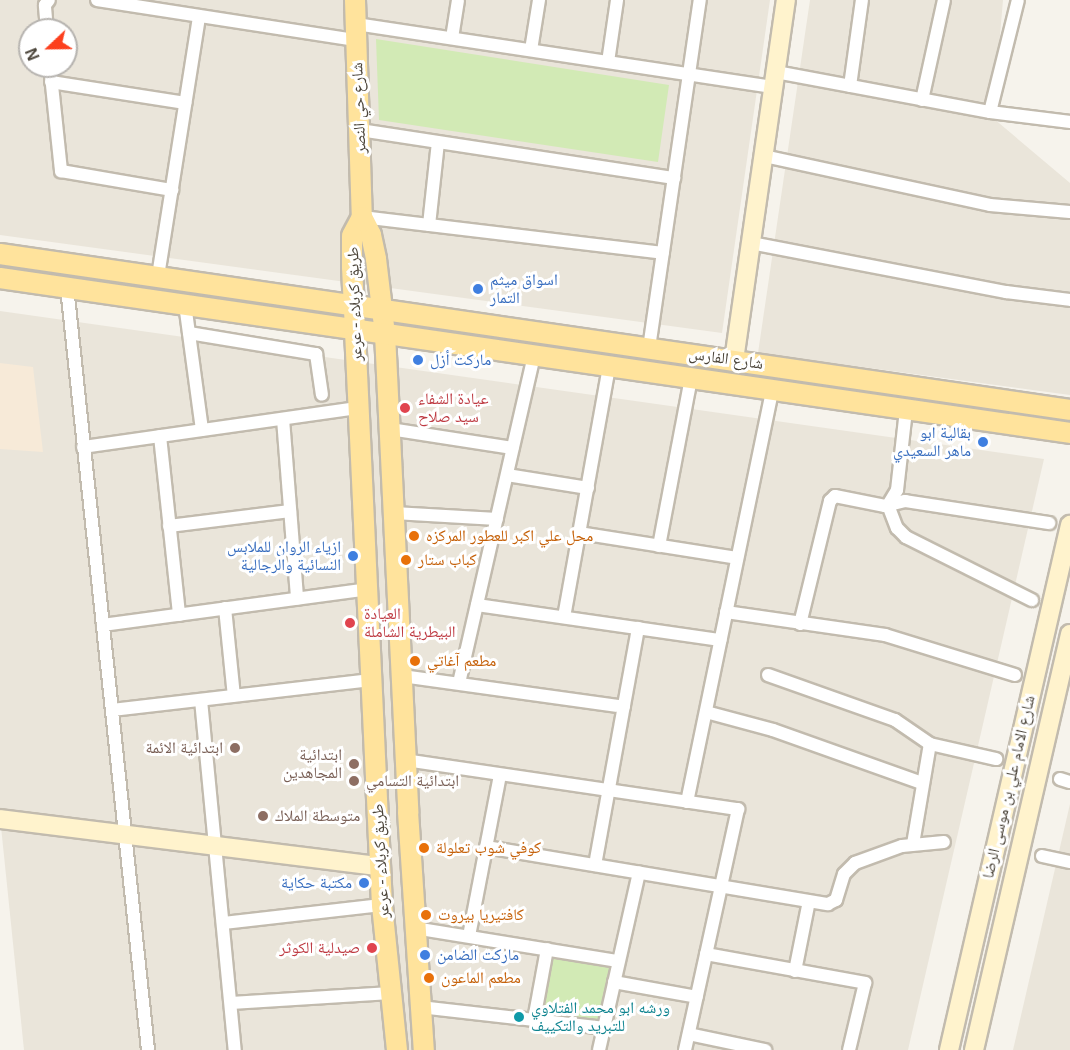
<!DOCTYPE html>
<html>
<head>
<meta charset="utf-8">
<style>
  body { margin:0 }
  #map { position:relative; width:1070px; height:1050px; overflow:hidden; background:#f6f3ec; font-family:Arial,"Noto Naskh Arabic",sans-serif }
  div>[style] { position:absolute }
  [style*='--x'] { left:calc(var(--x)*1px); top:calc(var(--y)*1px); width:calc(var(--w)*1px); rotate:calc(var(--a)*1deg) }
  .residential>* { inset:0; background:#eae5da }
  .commercial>* { inset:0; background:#f7ead8 }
  .green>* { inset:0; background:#d2eab5 }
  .roads { filter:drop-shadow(2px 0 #c2bbae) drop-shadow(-2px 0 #c2bbae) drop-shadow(0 2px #c2bbae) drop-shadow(0 -2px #c2bbae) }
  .street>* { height:12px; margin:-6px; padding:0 6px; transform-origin:6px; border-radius:6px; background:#fff }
  .secondary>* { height:18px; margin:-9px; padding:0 9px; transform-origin:9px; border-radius:9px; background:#fff3cd }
  .primary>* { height:20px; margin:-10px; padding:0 10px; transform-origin:10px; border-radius:10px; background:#ffe39c }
  .dots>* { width:16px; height:16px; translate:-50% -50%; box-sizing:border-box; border:3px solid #fff; border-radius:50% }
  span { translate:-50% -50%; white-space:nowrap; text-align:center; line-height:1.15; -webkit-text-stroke:6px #fff; paint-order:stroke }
  .street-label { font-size:16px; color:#4b4439 }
  .shop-label { font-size:16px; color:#366cbe }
  .left { translate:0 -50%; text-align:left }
  .right { translate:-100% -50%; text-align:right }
  .health-label { font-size:16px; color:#be3a42 }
  .food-label { font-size:16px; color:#c56008 }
  .education-label { font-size:16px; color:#785e54 }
  .culture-label { font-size:16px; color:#0d838f }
  .north { position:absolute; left:18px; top:18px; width:60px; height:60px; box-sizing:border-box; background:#fff; border:2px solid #b7b4b0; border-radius:50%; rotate:248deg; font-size:16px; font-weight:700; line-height:24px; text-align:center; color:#4b4439 }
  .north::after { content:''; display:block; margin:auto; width:21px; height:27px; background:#fc3f1d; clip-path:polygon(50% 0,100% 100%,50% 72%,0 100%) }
</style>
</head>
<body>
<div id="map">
  <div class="residential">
    <div style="clip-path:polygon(evenodd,0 0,770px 0,722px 333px,0 235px,0 0,30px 30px,66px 30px,66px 66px,30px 66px,30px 30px)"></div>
    <div style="clip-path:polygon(810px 0,1003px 0,993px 118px,1070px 183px,1070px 395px,758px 353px)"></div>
    <div style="clip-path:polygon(0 311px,1044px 459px,908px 1050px,24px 1050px,0 817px)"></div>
    <div style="clip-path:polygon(1070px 804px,1070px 1050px,1013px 1050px)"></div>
  </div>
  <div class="commercial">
    <div style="clip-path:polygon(0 363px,33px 367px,43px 452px,0 449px)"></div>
  </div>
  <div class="green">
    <div style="clip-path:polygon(376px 39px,669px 85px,658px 162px,379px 120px)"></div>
    <div style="clip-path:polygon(553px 955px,612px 965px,600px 1023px,542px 1012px)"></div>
  </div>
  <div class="roads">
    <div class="street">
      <div style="--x:97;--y:0;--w:262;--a:8.8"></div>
      <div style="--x:356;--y:24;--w:423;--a:8.6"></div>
      <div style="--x:47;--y:30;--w:25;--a:-95"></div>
      <div style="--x:45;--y:5;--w:6;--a:-51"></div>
      <div style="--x:452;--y:38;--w:38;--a:-81"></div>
      <div style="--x:531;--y:50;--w:51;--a:-80.9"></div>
      <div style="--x:608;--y:62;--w:63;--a:-81.7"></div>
      <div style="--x:50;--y:66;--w:106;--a:84"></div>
      <div style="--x:61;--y:171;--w:113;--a:9.7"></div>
      <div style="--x:776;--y:72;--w:218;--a:10.6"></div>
      <div style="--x:990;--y:112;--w:81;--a:7.1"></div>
      <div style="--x:51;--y:82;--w:136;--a:8.9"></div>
      <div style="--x:850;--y:86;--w:87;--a:-82.1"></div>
      <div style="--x:922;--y:100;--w:102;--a:-77.6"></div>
      <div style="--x:990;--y:112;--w:115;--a:-76"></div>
      <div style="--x:360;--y:130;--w:318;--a:8.7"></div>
      <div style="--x:764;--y:156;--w:231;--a:12.2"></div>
      <div style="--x:990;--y:205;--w:80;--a:5"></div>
      <div style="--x:362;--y:217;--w:303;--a:6.8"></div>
      <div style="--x:429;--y:225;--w:83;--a:-83.8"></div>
      <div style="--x:751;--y:243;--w:260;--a:10.9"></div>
      <div style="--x:1006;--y:292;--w:64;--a:7.1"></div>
      <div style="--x:158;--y:276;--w:263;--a:-81"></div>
      <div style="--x:67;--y:287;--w:767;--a:83.94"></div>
      <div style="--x:185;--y:304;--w:127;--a:82.3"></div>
      <div style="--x:189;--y:333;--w:129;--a:9.4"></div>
      <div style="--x:316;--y:354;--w:41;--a:81.7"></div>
      <div style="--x:649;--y:348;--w:352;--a:-81.7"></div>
      <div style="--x:906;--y:410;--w:81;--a:96.4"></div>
      <div style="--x:897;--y:490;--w:17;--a:121"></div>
      <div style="--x:888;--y:505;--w:25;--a:69"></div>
      <div style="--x:897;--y:528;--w:13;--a:45"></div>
      <div style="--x:906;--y:537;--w:141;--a:26.6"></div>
      <div style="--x:283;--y:419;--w:180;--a:85.5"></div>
      <div style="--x:390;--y:429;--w:124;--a:8.8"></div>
      <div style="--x:160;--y:436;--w:180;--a:83.9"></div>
      <div style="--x:83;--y:447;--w:278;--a:-8.1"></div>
      <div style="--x:507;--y:475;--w:82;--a:9.1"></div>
      <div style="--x:394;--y:513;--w:103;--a:3.3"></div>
      <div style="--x:169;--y:526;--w:122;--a:-7.1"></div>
      <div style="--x:580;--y:533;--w:159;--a:9"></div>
      <div style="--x:659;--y:546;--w:171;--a:-79.2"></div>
      <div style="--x:477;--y:605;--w:246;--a:8.2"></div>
      <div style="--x:225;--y:608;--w:88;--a:84.2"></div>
      <div style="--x:726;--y:612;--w:161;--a:8.2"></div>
      <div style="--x:885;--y:635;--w:136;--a:17.1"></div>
      <div style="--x:564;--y:617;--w:255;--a:-79.8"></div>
      <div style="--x:800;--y:624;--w:127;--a:-76.3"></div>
      <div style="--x:830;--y:501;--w:7;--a:-45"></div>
      <div style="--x:835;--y:496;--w:51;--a:11.3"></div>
      <div style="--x:885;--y:506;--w:21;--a:-14"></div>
      <div style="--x:905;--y:501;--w:146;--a:8.7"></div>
      <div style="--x:103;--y:625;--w:268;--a:-7.7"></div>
      <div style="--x:768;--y:675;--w:135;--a:19.5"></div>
      <div style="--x:895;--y:720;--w:42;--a:34.4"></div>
      <div style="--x:930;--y:744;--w:68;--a:12.8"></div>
      <div style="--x:402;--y:676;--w:224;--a:7.9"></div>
      <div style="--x:459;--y:683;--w:336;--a:-77.1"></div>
      <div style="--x:201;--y:700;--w:352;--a:84.5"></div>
      <div style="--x:112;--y:710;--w:263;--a:-6.6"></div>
      <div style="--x:706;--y:712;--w:69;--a:15"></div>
      <div style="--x:773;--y:730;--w:158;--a:19.6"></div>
      <div style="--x:405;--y:760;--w:337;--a:8.4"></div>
      <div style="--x:738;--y:809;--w:247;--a:102.4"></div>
      <div style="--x:1060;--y:779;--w:10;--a:17"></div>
      <div style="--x:687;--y:802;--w:421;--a:-78.3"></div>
      <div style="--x:913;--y:844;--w:101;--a:-80.4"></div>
      <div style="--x:486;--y:847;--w:347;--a:9.5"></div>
      <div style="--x:828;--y:904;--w:9;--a:-27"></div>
      <div style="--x:836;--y:900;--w:27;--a:-73"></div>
      <div style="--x:844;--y:874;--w:16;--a:-45"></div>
      <div style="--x:855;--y:863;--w:50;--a:-19.9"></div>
      <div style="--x:902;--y:846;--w:42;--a:-5.4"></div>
      <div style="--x:1042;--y:856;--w:29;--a:12"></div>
      <div style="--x:595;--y:865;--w:241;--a:-79.7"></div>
      <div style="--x:223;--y:923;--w:160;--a:-6.5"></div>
      <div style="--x:414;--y:928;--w:207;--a:9.2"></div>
      <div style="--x:469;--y:936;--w:164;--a:-79.1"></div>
      <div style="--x:706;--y:954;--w:162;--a:10.3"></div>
      <div style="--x:865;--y:983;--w:69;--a:103.4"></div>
      <div style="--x:795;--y:971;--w:71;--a:-78.7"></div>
      <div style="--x:614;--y:982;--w:84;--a:10.2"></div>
      <div style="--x:231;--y:1003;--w:160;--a:-3.6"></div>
      <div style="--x:420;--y:1007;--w:184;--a:6.5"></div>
      <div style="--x:534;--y:1020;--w:72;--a:-79.6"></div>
      <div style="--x:689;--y:1034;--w:78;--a:11.9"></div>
      <div style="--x:599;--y:1050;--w:182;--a:-77.3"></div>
    </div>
    <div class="secondary">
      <div style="--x:734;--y:360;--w:364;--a:-81.8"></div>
      <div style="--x:0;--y:819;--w:383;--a:7.1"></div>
      <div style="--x:949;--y:1050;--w:539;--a:-77.02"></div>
      <div style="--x:974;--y:1050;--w:427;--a:-77"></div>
    </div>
    <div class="primary">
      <div style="--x:355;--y:0;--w:217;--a:88.2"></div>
      <div style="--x:362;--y:217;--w:20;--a:63"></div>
      <div style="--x:371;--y:235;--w:25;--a:78"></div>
      <div style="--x:376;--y:259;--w:76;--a:83.2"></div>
      <div style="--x:385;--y:334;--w:479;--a:87.2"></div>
      <div style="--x:408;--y:812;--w:239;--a:86.2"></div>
      <div style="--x:362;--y:217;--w:21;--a:118"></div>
      <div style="--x:352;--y:236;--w:31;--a:90"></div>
      <div style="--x:352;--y:267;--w:639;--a:87.31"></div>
      <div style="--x:382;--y:905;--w:146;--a:84.1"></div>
      <div style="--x:0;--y:254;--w:1081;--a:8.29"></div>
      <div style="--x:0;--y:278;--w:1081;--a:8.24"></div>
    </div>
  </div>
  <div class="dots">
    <div style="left:478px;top:289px;background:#3f7fe0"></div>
    <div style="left:418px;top:360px;background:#3f7fe0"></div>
    <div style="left:405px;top:408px;background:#e0444e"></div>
    <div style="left:983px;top:442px;background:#3f7fe0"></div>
    <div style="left:414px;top:536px;background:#e8710a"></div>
    <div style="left:353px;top:556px;background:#3f7fe0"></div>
    <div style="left:406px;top:560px;background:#e8710a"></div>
    <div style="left:350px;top:623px;background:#e0444e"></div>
    <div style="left:415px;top:661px;background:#e8710a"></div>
    <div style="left:235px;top:748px;background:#8d6e63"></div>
    <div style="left:354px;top:764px;background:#8d6e63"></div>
    <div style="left:354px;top:781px;background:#8d6e63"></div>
    <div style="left:263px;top:816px;background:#8d6e63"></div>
    <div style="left:424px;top:848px;background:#e8710a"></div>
    <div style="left:364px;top:883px;background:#3f7fe0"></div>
    <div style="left:426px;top:915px;background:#e8710a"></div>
    <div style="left:372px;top:948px;background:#e0444e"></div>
    <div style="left:425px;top:955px;background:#3f7fe0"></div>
    <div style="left:429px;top:978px;background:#e8710a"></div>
    <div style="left:519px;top:1017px;background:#0f9aa8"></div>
  </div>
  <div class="street-label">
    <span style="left:359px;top:108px;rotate:-92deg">شارع حي النصر</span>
    <span style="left:355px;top:304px;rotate:-92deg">طريق كربلاء - عرعر</span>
    <span style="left:726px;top:359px;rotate:8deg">شارع الفارس</span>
    <span style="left:1009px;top:787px;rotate:-77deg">شارع الامام علي بن موسى الرضا</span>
    <span style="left:381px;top:861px;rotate:-93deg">طريق كربلاء - عرعر</span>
  </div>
  <div class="shop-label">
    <span class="left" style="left:490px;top:289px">اسواق ميثم<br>التمار</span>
    <span class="left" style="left:430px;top:360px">ماركت أزل</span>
    <span class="right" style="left:971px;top:442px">بقالية ابو<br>ماهر السعيدي</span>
    <span class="right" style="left:341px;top:556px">ازياء الروان للملابس<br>النسائية والرجالية</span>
    <span class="right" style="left:352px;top:883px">مكتبة حكاية</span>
    <span class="left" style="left:437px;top:955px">ماركت الضامن</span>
  </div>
  <div class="health-label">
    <span class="left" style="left:418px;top:408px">عيادة الشفاء<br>سيد صلاح</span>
    <span class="left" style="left:364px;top:623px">العيادة<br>البيطرية الشاملة</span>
    <span class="right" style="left:360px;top:948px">صيدلية الكوثر</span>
  </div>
  <div class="food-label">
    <span class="left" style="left:426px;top:536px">محل علي اكبر للعطور المركزه</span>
    <span class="left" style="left:418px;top:560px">كباب ستار</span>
    <span class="left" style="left:427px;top:661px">مطعم آغاتي</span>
    <span class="left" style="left:436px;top:848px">كوفي شوب تعلولة</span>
    <span class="left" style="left:438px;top:915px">كافتيريا بيروت</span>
    <span class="left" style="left:441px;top:978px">مطعم الماعون</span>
  </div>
  <div class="education-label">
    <span class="right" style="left:223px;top:748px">ابتدائية الائمة</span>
    <span class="right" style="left:342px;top:764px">ابتدائية<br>المجاهدين</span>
    <span class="left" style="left:366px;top:781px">ابتدائية التسامي</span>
    <span class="left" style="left:275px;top:816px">متوسطة الملاك</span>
  </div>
  <div class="culture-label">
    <span class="left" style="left:531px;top:1017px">ورشه ابو محمد الفتلاوي<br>للتبريد والتكييف</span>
  </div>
  <div class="north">N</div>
</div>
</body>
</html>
